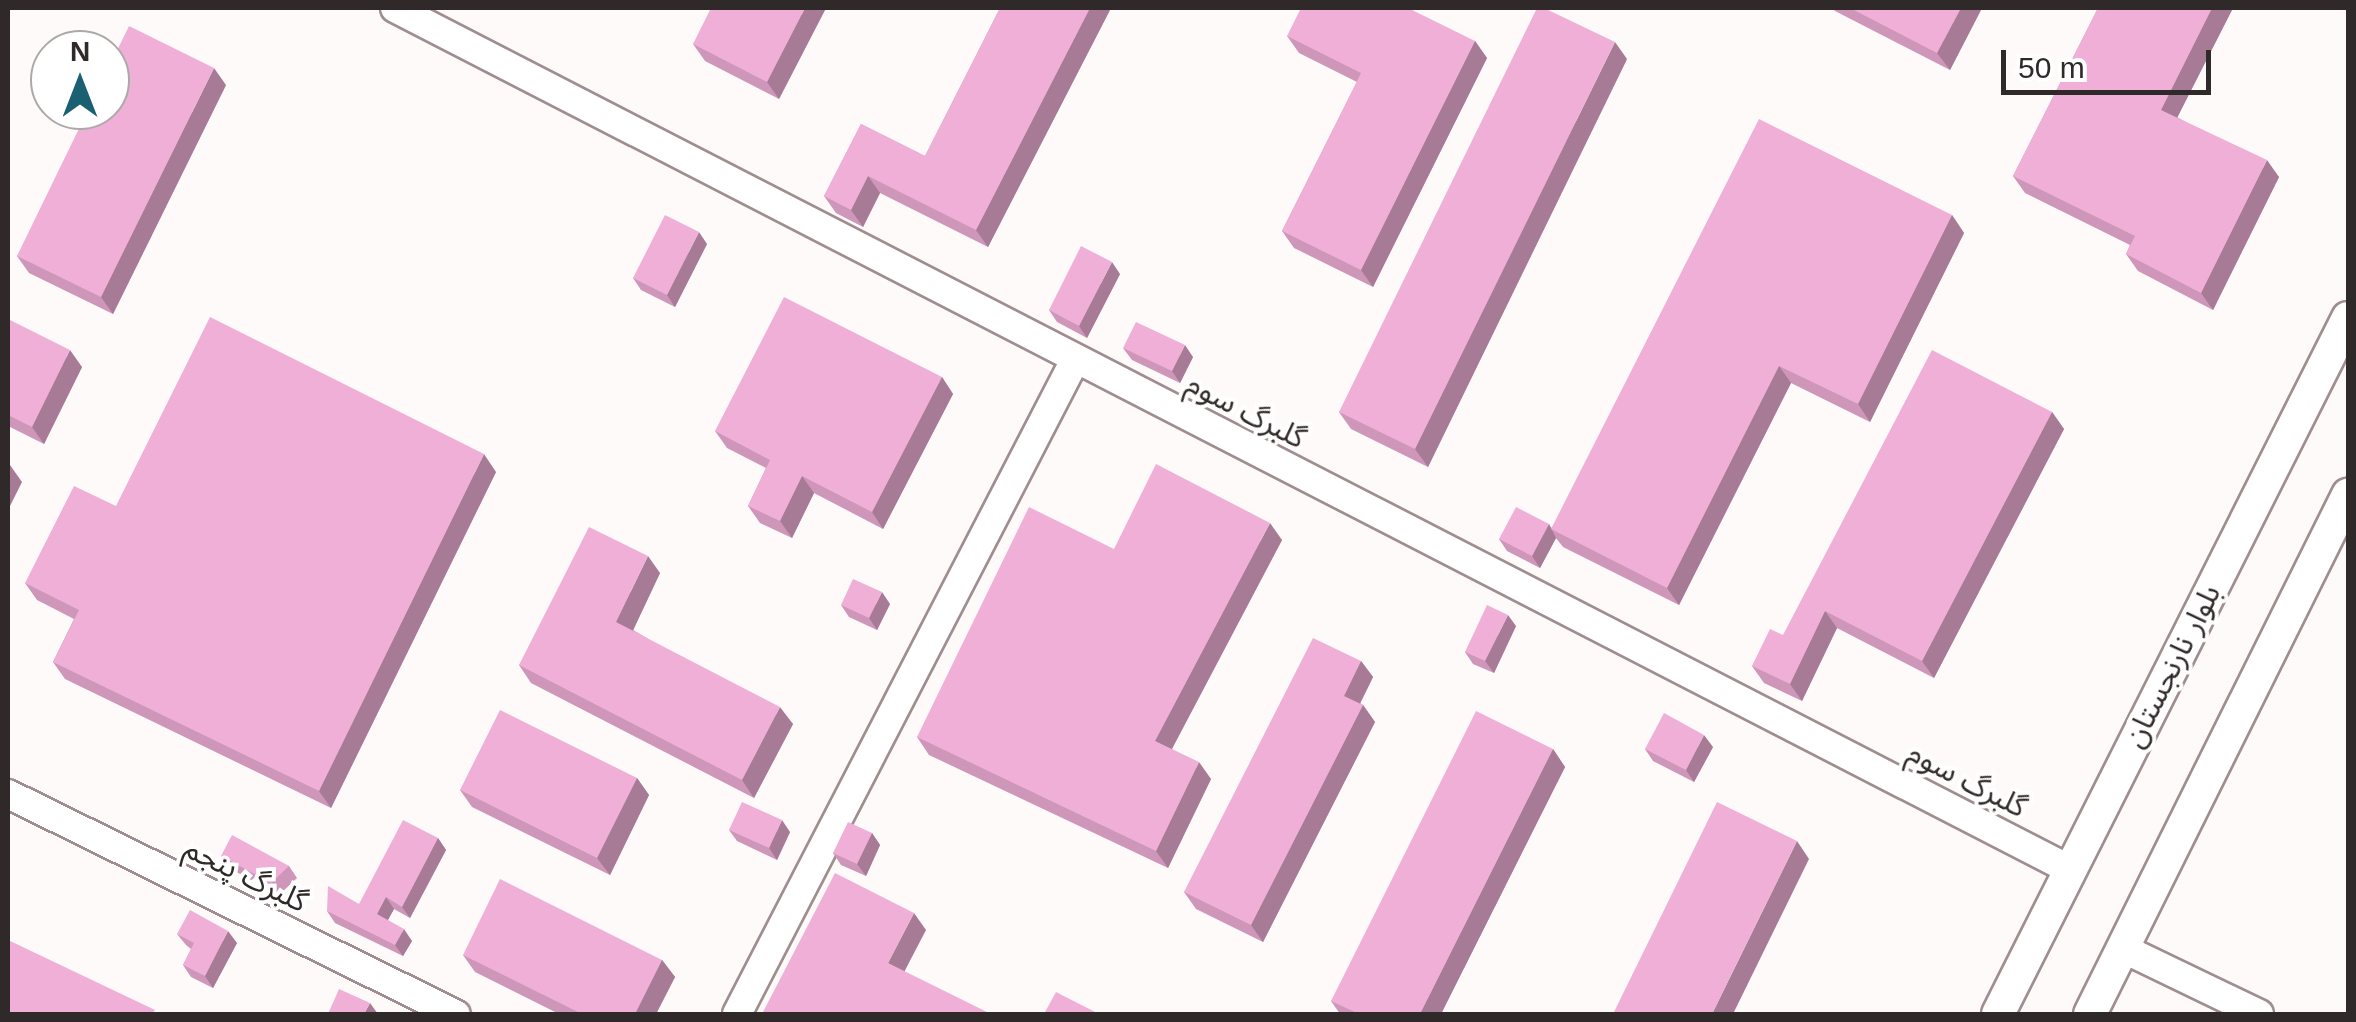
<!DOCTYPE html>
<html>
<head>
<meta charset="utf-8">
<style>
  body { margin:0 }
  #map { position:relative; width:2356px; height:1022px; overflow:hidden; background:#fefafa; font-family:Helvetica,"Noto Sans Arabic",sans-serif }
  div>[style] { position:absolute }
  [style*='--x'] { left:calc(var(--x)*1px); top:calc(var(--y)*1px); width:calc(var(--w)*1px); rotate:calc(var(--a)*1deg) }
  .roads { filter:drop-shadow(2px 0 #9f8d8f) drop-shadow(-2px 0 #9f8d8f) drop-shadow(0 2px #9f8d8f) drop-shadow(0 -2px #9f8d8f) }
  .minor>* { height:28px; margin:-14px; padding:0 14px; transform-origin:14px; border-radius:14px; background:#fff }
  .tertiary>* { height:32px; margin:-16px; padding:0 16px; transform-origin:16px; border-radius:16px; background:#fff }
  .wall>* { inset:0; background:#ce96b9 }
  .shaded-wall>* { inset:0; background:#a77a96 }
  .building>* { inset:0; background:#efafd7 }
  span { translate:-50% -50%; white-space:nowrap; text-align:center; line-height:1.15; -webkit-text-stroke:8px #fff; paint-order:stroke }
  .street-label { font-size:30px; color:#302929 }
  .frame { position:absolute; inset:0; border:10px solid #302929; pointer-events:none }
  .north { position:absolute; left:30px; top:30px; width:100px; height:100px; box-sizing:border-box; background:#fff; border:2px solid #aca9a9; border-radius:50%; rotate:0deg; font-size:28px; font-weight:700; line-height:40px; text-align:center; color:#302929 }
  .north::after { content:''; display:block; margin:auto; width:35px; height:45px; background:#1b6072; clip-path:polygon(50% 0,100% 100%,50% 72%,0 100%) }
  .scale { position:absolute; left:2001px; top:50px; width:210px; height:45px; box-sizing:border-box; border:5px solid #302929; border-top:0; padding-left:12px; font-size:30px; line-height:35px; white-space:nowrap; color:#302929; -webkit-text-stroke:8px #fff; paint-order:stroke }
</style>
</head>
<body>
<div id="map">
  <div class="roads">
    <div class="minor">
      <div style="--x:395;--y:8;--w:1882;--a:27.22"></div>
      <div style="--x:8;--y:794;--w:499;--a:26.2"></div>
      <div style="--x:2122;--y:948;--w:152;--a:25.7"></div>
      <div style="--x:737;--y:1014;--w:736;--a:-62.67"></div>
    </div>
    <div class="tertiary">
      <div style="--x:1998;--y:1014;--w:779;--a:-63.3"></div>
      <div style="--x:2090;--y:1014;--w:580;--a:-63.57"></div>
    </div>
  </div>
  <div class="wall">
    <div style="clip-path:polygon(826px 8px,779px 99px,705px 61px,693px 44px)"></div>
    <div style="clip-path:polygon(1000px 8px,1111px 8px,988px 247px,880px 193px,863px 227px,836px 213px,824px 196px,861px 124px,925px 156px)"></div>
    <div style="clip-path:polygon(1832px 8px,1982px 8px,1950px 70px,1835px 11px)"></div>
    <div style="clip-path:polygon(2098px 8px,2233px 8px,2177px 117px,2279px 177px,2213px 310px,2138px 271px,2126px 254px,2130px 245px,2025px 193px,2013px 176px)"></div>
    <div style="clip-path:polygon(1287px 36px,1475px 41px,1487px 58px,1373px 287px,1294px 248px,1282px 231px,1357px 82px,1299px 53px)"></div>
    <div style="clip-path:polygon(1627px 59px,1428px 467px,1351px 429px,1339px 412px)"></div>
    <div style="clip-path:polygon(226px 85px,113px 314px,29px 273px,17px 256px)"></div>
    <div style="clip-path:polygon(1952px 215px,1964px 233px,1870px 422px,1791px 383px,1679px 605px,1563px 547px,1556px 538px,1540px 568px,1507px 551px,1499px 539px,1549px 524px,1551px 528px)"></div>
    <div style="clip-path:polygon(707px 244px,675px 307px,641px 290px,633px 278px)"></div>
    <div style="clip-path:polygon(1120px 274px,1087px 338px,1057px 322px,1049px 310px)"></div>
    <div style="clip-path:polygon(8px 319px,82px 367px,44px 444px,8px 426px)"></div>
    <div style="clip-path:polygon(1123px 348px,1193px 357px,1180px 383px,1132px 360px)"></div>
    <div style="clip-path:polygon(942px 377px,953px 394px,883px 529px,814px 493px,792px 538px,760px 523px,748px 506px,766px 468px,727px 448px,715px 431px)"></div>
    <div style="clip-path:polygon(2052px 412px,2064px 429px,1934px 678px,1837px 628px,1802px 701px,1764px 683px,1752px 666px,1783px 635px)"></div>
    <div style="clip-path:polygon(496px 472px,331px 808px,65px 679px,53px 662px,74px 619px,37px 600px,25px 583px,116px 506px)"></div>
    <div style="clip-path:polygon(1282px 540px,1172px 749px,1211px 779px,1168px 868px,929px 755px,917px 737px,1114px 549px)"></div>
    <div style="clip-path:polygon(660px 573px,633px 630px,793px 724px,754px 798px,531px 683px,519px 665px)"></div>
    <div style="clip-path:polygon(890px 604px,877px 630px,849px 617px,841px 605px)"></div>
    <div style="clip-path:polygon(1516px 626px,1494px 673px,1473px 664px,1465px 652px)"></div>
    <div style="clip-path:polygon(1361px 661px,1373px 677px,1360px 703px,1363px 705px,1375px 722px,1263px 942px,1196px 909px,1184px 892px)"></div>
    <div style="clip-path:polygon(1713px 747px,1694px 782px,1653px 761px,1645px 749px)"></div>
    <div style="clip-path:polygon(1553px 749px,1565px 767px,1441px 1014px,1340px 1014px,1331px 1001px)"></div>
    <div style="clip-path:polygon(637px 778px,649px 795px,610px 875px,472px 807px,460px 790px)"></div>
    <div style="clip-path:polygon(729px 830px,790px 832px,777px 860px,737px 841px)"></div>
    <div style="clip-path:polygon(872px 833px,880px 845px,866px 876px,841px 865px,833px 853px)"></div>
    <div style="clip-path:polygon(438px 838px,446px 850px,410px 918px,394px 909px,388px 920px,412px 941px,403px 956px,335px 923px,327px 911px,359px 904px)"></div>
    <div style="clip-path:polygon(221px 856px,289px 866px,297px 878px,279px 895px,229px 868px)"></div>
    <div style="clip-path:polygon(177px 934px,237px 943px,213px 988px,191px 977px,183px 965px,191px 949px,186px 945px)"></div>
    <div style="clip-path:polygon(463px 955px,662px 960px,675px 977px,656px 1014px,559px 1014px,475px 972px)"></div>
  </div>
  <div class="shaded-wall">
    <div style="clip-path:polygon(805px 8px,826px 8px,779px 99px,767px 82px)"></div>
    <div style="clip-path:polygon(1090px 8px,1111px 8px,988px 247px,976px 230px)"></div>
    <div style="clip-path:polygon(1961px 8px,1982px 8px,1950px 70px,1937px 53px)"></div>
    <div style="clip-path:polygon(2212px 8px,2233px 8px,2173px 126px,2161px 110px)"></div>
    <div style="clip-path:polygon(1475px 41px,1487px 58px,1373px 287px,1361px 270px)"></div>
    <div style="clip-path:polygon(1615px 42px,1627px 59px,1428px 467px,1415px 449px)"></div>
    <div style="clip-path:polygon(214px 68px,226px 85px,113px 314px,101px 297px)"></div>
    <div style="clip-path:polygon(2267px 160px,2279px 177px,2213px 310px,2201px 293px)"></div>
    <div style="clip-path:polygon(868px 176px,880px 193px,863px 227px,851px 210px)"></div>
    <div style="clip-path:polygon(1952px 215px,1964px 233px,1870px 422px,1858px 404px)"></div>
    <div style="clip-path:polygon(699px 232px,707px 244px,675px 307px,667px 295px)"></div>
    <div style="clip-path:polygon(1112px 262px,1120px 274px,1087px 338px,1079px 326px)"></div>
    <div style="clip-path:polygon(1185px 345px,1193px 357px,1180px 383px,1172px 371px)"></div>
    <div style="clip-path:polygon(70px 350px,82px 367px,44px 444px,32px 427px)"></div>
    <div style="clip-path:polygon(1779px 366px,1791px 383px,1679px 605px,1667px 588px)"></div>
    <div style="clip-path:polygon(942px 377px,953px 394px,883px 529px,872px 512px)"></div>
    <div style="clip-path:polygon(2052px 412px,2064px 429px,1934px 678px,1922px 661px)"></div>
    <div style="clip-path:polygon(484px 454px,496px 472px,331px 808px,319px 791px)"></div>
    <div style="clip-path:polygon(10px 465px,22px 482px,8px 510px,8px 469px)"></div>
    <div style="clip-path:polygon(802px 476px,814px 493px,792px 538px,780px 521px)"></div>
    <div style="clip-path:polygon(1270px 523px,1282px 540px,1167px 758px,1155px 741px)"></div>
    <div style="clip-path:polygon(1549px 524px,1556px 538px,1540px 568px,1532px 556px)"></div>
    <div style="clip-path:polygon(648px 556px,660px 573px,629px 639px,616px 622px)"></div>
    <div style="clip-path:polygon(882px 592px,890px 604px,877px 630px,869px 618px)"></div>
    <div style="clip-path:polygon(1825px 611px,1837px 628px,1802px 701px,1790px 684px)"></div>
    <div style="clip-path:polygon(1508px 615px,1516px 626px,1494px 673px,1485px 661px)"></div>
    <div style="clip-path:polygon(1361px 661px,1373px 677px,1356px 712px,1344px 696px)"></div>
    <div style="clip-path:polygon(1363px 705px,1375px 722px,1263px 942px,1251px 925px)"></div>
    <div style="clip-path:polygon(780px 707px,793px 724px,754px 798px,742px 780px)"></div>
    <div style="clip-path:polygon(1704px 735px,1713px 747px,1694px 782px,1686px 770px)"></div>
    <div style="clip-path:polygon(1553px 749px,1565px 767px,1441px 1014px,1420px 1014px)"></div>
    <div style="clip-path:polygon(1199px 762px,1211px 779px,1168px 868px,1156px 851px)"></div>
    <div style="clip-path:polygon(637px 778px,649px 795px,610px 875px,597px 858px)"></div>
    <div style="clip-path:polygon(782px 820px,790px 832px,777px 860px,769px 848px)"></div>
    <div style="clip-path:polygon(872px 833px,880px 845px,866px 876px,857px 864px)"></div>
    <div style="clip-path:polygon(438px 838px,446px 850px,410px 918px,402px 907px)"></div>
    <div style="clip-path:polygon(1797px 841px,1809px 859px,1733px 1014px,1712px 1014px)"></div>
    <div style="clip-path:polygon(386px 897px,394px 909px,385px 925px,377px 914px)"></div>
    <div style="clip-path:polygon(914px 913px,926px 930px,900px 980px,888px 963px)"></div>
    <div style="clip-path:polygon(404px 929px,412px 941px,403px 956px,395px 945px)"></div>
    <div style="clip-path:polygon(228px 931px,237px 943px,213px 988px,205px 976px)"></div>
    <div style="clip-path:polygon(662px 960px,675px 977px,656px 1014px,635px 1014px)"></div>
    <div style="clip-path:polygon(370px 1003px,378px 1014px,364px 1014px)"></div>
  </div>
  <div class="building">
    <div style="clip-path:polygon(711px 8px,805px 8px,767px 82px,693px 44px)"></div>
    <div style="clip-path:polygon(1000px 8px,1090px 8px,976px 230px,868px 176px,851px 210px,824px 196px,861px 124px,925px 156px)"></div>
    <div style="clip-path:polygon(1301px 8px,1408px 8px,1475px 41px,1361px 270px,1282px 231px,1361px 73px,1287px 36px)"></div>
    <div style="clip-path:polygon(1537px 8px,1544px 8px,1615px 42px,1415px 449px,1339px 412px)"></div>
    <div style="clip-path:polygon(1850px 8px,1961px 8px,1937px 53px)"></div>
    <div style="clip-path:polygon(2098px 8px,2212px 8px,2161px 110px,2267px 160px,2201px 293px,2126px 254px,2135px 236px,2013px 176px)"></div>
    <div style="clip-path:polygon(129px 26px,214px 68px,101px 297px,17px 256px,88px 110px,110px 110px,110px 65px)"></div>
    <div style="clip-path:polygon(1759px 119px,1952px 215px,1858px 404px,1779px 366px,1667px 588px,1551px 529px)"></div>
    <div style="clip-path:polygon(665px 215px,699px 232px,667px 295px,633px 278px)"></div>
    <div style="clip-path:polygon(1081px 246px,1112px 262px,1079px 326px,1049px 310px)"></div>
    <div style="clip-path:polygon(784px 297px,942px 377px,872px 512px,802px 476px,780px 521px,748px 506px,770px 460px,715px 431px)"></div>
    <div style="clip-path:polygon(210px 317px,484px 454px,319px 791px,53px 662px,79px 610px,25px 583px,74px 486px,116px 506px)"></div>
    <div style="clip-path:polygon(8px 319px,70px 350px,32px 427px,8px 415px)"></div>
    <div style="clip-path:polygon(1136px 322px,1185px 345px,1172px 371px,1123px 348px)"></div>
    <div style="clip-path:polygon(1932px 350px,2052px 412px,1922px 661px,1825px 611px,1790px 684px,1752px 666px,1770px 629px,1783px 635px)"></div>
    <div style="clip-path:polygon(1156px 464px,1270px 523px,1155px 741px,1199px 762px,1156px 851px,917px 737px,1029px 507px,1114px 549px)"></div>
    <div style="clip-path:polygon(1516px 507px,1549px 524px,1532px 556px,1499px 539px)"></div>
    <div style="clip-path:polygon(589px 527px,648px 556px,616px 622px,780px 707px,742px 780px,519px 665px)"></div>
    <div style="clip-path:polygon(853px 579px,882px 592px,869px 618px,841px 605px)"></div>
    <div style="clip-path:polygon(1487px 605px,1508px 615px,1485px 661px,1465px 652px)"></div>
    <div style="clip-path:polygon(1313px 638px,1361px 661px,1344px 696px,1363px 705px,1251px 925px,1184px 892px)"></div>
    <div style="clip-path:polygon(500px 710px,637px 778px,597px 858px,460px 790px)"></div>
    <div style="clip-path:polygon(1476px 711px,1553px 749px,1420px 1014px,1359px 1014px,1331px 1001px)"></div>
    <div style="clip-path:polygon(1664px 713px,1704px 735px,1686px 770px,1645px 749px)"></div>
    <div style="clip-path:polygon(742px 802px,782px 820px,769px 848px,729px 830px)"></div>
    <div style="clip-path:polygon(1717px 802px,1797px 841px,1712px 1014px,1613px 1014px)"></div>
    <div style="clip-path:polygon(403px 820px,438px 838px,402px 907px,386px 897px,377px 914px,404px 929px,395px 945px,327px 911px,328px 886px,359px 904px)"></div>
    <div style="clip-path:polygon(848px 822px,872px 833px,857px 864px,833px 853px)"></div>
    <div style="clip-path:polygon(232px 835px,289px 866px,271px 883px,221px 856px)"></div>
    <div style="clip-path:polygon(835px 873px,914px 913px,888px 963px,991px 1014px,762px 1014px)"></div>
    <div style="clip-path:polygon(500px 879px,662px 960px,635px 1014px,582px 1014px,463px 955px)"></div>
    <div style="clip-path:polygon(190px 910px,228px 931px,205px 976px,183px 965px,194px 943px,177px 934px)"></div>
    <div style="clip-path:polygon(8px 940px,155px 1010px,152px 1014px,8px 1014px)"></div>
    <div style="clip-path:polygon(339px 989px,370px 1003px,364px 1014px,328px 1014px)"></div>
    <div style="clip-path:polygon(1056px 992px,1099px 1014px,1044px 1014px)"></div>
  </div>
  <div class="street-label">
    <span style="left:1246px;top:411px;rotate:27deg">گلبرگ سوم</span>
    <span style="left:2172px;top:666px;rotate:-63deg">بلوار نارنجستان</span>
    <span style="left:1967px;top:780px;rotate:27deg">گلبرگ سوم</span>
    <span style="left:246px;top:875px;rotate:26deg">گلبرگ پنجم</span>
  </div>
  <div class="frame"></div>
  <div class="north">N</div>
  <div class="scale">50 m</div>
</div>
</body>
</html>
